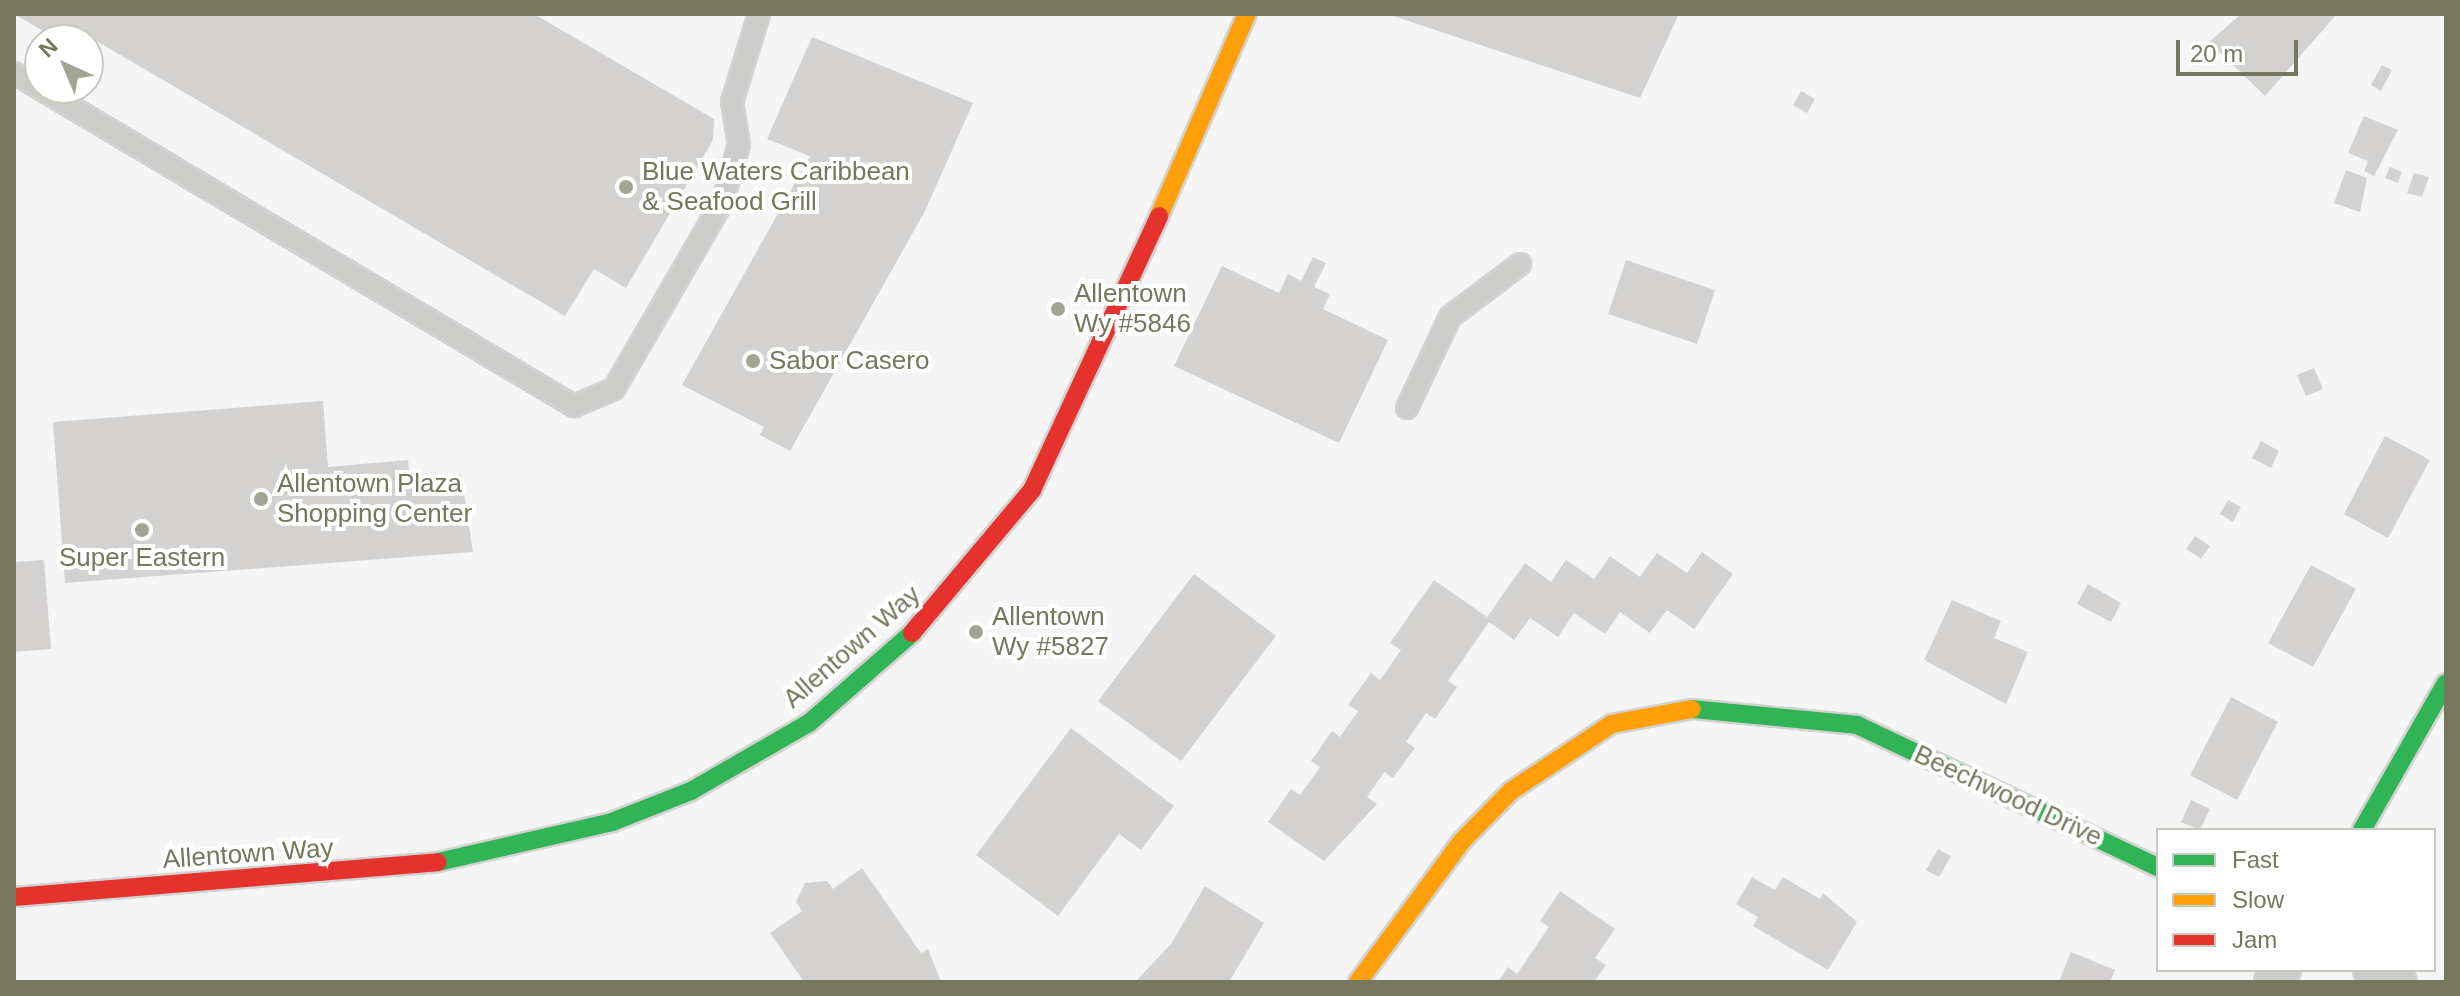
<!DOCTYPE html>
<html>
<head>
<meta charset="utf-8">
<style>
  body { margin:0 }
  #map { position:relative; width:2460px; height:996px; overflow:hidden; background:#f6f5f6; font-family:Arial,sans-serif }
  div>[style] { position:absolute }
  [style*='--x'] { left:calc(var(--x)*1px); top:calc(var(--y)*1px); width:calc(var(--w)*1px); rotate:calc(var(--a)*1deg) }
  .building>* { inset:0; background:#d3d2d1 }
  .roads { filter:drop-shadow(2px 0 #d2d2d0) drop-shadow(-2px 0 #d2d2d0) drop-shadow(0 2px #d2d2d0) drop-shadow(0 -2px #d2d2d0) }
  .lane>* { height:20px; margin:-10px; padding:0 10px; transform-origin:10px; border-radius:10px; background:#ccccca }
  .street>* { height:38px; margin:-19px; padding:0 19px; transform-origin:19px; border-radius:19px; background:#ccccca }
  .fast>* { height:18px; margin:-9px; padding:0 9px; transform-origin:9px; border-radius:9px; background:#30b455 }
  .slow>* { height:18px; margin:-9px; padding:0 9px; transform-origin:9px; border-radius:9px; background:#ff9f0a }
  .jam>* { height:18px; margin:-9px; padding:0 9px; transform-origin:9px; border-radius:9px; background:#e5322d }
  .dots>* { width:22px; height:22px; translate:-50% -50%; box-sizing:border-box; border:4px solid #fff; border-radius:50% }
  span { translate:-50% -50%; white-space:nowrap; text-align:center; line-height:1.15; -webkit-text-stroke:8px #fff; paint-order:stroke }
  .poi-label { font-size:26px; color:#76785e }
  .left { translate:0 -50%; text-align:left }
  .street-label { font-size:26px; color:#76785e }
  .frame { position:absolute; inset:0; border:16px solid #76785e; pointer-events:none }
  .legend { position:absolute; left:2156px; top:828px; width:280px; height:144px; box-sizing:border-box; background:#fff; border:2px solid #c8c9bf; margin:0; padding:10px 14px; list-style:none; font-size:24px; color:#76785e }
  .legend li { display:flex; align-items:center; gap:16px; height:40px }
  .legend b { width:40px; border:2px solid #c8c9bf }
  .north { position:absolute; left:24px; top:24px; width:80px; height:80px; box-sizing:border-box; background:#fff; border:2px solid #c8c9bf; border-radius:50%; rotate:316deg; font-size:22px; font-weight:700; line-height:32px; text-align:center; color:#76785e }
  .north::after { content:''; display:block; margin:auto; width:28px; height:36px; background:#a3a493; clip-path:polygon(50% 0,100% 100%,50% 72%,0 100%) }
  .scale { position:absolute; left:2176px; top:40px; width:122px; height:36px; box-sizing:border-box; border:4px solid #76785e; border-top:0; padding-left:10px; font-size:24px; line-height:28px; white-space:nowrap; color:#76785e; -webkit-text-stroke:6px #fff; paint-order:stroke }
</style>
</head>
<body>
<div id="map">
  <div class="building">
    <div style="clip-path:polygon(14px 14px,534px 14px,714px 119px,713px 140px,626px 288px,594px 269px,565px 316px,88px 36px,59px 40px)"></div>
    <div style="clip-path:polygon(1387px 14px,1679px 14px,1640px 98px)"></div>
    <div style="clip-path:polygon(2241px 14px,2337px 14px,2265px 96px,2209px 42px)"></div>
    <div style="clip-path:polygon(812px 37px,973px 103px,925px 211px,790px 451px,760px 435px,764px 427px,682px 385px,810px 156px,767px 139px)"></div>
    <div style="clip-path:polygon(2382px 65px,2392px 70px,2381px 91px,2371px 85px)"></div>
    <div style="clip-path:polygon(1801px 91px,1815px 99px,1807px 113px,1793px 105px)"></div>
    <div style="clip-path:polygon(2364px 116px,2398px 130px,2374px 176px,2364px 171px,2368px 161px,2348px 153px)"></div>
    <div style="clip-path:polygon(2390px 167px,2402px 172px,2398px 183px,2385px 178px)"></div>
    <div style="clip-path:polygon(2346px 170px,2367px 178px,2360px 212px,2334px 203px)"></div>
    <div style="clip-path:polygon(2414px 173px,2429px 177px,2422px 197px,2407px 193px)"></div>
    <div style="clip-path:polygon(1313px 257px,1326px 263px,1314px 287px,1330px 294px,1323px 309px,1388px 340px,1339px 443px,1174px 366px,1222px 266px,1279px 293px,1288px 274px,1301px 281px)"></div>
    <div style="clip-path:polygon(1626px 260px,1715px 290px,1697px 344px,1608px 314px)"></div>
    <div style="clip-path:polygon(2314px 368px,2323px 389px,2306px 396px,2297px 375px)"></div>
    <div style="clip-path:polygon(323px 401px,328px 467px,408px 460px,410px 479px,461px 474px,473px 552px,65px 583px,53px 422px)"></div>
    <div style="clip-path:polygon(2385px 436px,2430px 460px,2388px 538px,2344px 514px)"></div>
    <div style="clip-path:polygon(2261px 441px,2279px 451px,2271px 468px,2252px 458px)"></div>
    <div style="clip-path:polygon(2228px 500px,2241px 507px,2233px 522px,2220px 514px)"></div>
    <div style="clip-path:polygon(2195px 536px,2210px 546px,2201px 559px,2186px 549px)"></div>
    <div style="clip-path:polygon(1702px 552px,1733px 574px,1694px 629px,1667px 610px,1650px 633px,1620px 612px,1605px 634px,1574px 613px,1558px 637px,1530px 618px,1514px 640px,1489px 622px,1448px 681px,1457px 687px,1435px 719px,1426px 713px,1406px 742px,1415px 748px,1393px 778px,1384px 772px,1367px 797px,1377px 804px,1324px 861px,1268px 822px,1291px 789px,1300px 795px,1320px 767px,1311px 761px,1332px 731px,1340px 737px,1358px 711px,1348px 705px,1371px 673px,1380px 680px,1401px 650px,1390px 643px,1434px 580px,1487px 617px,1525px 563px,1551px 582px,1566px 560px,1594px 579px,1610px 556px,1640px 577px,1657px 553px,1687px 573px)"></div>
    <div style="clip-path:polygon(44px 560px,51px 649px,14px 652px,14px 562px)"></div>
    <div style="clip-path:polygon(2311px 565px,2356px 589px,2313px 667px,2268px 643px)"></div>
    <div style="clip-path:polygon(1194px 574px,1276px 636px,1181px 761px,1098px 701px)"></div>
    <div style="clip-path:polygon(2088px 584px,2121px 603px,2111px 622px,2077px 604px)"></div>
    <div style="clip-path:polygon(1952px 600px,2001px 621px,1994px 638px,2028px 652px,2006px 704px,1924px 660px)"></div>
    <div style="clip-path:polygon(2231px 697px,2278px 722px,2237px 800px,2190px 775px)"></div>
    <div style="clip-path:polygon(1071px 728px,1174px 806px,1141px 850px,1119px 834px,1058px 916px,976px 855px)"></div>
    <div style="clip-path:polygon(2191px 800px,2210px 809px,2200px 830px,2181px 822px)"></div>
    <div style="clip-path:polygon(1938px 849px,1951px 856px,1939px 877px,1926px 870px)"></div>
    <div style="clip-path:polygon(862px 868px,921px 953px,928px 949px,941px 982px,804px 982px,770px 933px,802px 911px,796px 902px,805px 883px,827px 881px,833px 889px)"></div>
    <div style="clip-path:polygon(1752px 877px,1775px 890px,1783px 877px,1820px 899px,1823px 893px,1857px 922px,1828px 970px,1753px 926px,1758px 917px,1736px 904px)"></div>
    <div style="clip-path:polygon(1205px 886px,1264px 923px,1229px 982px,1135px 982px,1171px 944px)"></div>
    <div style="clip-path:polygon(1560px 891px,1615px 929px,1595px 958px,1606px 965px,1594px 982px,1498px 982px,1508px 967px,1517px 974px,1549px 927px,1540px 921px)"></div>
    <div style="clip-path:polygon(2071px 952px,2115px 970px,2110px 982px,2059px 982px)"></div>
  </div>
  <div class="roads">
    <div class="lane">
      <div style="--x:14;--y:73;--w:652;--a:30.74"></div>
      <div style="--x:574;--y:406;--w:43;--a:-23"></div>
      <div style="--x:614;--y:389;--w:215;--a:-59.9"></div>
      <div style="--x:722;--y:203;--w:60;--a:-73.7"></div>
      <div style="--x:739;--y:145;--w:44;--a:-99.2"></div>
      <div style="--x:732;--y:102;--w:92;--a:-72.9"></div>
      <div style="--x:1407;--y:408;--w:101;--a:-64.7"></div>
      <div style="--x:1450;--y:317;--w:88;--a:-37.1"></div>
    </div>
    <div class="street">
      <div style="--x:2373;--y:970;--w:27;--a:27"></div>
      <div style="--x:2274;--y:982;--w:14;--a:-60"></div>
    </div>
    <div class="fast">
      <div style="--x:1692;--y:709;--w:166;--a:5.5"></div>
      <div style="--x:1857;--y:725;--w:333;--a:25.3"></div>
      <div style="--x:2362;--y:830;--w:169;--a:-60.3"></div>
      <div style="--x:438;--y:862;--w:179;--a:-12.9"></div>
      <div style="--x:612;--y:822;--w:85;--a:-21.4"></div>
      <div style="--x:691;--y:791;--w:136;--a:-30"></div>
      <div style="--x:809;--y:723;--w:137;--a:-41.1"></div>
    </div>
    <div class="slow">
      <div style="--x:1159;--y:216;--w:220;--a:-66.5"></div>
      <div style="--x:1358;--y:982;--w:175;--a:-53.6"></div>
      <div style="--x:1462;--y:841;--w:70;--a:-45.6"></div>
      <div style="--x:1511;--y:791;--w:121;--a:-33.6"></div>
      <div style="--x:1612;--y:724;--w:81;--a:-10.6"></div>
    </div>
    <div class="jam">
      <div style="--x:912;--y:633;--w:187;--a:-50"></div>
      <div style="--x:1032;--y:490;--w:302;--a:-65.1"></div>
      <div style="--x:14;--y:897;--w:425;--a:-4.7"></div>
    </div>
  </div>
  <div class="dots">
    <div style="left:626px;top:187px;background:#a3a493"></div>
    <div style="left:1058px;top:309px;background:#a3a493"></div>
    <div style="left:753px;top:361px;background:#a3a493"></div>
    <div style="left:261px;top:499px;background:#a3a493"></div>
    <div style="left:142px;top:530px;background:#a3a493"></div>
    <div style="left:976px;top:632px;background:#a3a493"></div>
  </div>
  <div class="poi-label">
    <span class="left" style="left:642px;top:187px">Blue Waters Caribbean<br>&amp; Seafood Grill</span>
    <span class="left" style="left:1074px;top:309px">Allentown<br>Wy #5846</span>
    <span class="left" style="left:769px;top:361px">Sabor Casero</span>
    <span class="left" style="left:277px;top:499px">Allentown Plaza<br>Shopping Center</span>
    <span style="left:142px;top:558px">Super Eastern</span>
    <span class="left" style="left:992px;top:632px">Allentown<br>Wy #5827</span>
  </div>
  <div class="street-label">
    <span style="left:852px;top:647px;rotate:-41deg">Allentown Way</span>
    <span style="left:2008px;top:796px;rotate:25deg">Beechwood Drive</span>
    <span style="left:248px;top:854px;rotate:-4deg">Allentown Way</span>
  </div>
  <div class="frame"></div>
  <ul class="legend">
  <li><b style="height:10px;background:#30b455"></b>Fast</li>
  <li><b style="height:10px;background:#ff9f0a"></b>Slow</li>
  <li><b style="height:10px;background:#e5322d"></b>Jam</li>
  </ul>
  <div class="north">N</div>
  <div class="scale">20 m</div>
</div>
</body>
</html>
